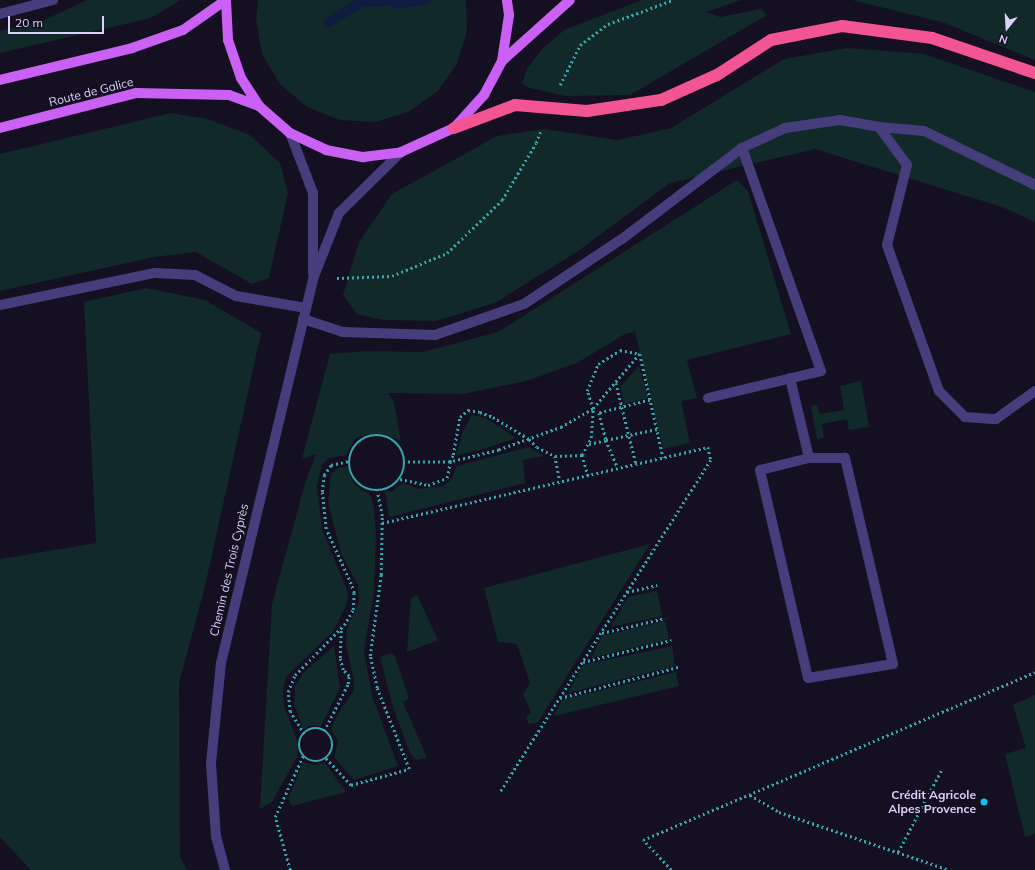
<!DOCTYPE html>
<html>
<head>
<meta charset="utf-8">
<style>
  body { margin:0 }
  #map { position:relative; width:1035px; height:870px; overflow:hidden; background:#140f21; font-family:Mulish,sans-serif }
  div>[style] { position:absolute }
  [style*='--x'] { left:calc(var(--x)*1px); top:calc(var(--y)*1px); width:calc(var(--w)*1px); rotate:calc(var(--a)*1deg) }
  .green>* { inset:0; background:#12292a }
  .water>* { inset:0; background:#0f1c40 }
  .stream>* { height:10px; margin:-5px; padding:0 5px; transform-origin:5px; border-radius:5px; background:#0f1c40 }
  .path>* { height:2.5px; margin-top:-1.25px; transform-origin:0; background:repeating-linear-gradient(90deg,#36a7ab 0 2px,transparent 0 5px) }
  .path>.ring { margin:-1.25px; padding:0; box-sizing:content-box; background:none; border:2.5px solid #36a7ab; border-radius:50% }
  .minor>* { height:10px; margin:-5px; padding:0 5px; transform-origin:5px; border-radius:5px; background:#463d7d }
  .major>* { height:10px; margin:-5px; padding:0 5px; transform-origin:5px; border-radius:5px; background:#cb60f4 }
  .highway>* { height:12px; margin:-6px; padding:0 6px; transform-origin:6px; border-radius:6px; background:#f35592 }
  .dots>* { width:11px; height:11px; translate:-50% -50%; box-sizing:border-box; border:2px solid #140f21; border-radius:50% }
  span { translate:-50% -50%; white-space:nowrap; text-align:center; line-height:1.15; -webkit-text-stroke:4px #140f21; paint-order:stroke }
  .street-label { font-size:12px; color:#dbd2fc }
  .poi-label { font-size:12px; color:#dbd2fc; font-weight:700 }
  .right { translate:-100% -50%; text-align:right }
  .north { position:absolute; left:987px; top:8px; width:40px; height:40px; -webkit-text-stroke:3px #140f21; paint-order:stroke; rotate:198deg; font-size:11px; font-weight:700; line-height:16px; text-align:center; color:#dbd2fc }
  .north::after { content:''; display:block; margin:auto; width:14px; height:18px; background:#dbd2fc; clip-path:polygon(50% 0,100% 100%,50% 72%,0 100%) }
  .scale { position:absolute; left:8px; top:16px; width:96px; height:18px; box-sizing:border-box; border:2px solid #dbd2fc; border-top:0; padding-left:5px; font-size:12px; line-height:14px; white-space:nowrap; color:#dbd2fc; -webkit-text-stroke:3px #140f21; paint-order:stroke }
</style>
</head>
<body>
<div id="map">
  <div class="green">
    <div style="clip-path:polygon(87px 0,180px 0,151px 18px,0 53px,0 31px,42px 21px)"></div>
    <div style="clip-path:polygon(258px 0,466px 0,467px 31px,457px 64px,437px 92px,408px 112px,375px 122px,340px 120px,307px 107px,280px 84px,262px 54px,256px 19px)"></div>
    <div style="clip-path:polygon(642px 0,741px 0,706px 12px,720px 17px,761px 9px,767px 15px,630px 95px,566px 96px,530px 88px,522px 84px,527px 69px,541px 50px,564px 30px)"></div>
    <div style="clip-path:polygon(852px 0,1035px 0,1035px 60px,945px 23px)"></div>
    <div style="clip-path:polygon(847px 48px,924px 54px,1035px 92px,1035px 222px,1002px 207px,815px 149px,670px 183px,578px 251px,495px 303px,436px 321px,383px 320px,357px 314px,343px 295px,359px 242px,392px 194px,497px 136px,544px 129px,618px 140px,671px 128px,784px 59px)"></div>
    <div style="clip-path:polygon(171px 113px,208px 119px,250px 135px,280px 163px,288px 193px,269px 278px,252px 284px,196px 252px,154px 257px,0 291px,0 154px)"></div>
    <div style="clip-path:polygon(737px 180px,748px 191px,791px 334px,687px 360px,697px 398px,681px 401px,690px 443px,663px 449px,635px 332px,625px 334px,577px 363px,526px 381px,463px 394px,388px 393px,394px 403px,401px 441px,383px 434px,368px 434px,355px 439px,346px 455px,329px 458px,322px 465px,317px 486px,322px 529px,348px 593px,347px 603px,334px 630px,286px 677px,283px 690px,284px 706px,297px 740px,298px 755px,272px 802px,260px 809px,272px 604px,306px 480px,316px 454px,302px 459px,330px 354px,366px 351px,423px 352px,498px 332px)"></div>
    <div style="clip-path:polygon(146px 288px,205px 300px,261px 333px,205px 586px,179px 683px,180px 857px,187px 870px,31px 870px,0 837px,0 559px,96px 543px,84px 302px)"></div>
    <div style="clip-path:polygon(639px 366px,648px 398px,624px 404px,620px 387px)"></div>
    <div style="clip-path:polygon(861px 381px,869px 427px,849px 430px,847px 419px,822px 424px,824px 438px,817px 439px,811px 406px,817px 405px,820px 414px,844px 410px,840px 386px)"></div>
    <div style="clip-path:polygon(472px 415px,486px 418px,516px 438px,477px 451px,456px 455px,463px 431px)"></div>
    <div style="clip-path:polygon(529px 447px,544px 456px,523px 460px,525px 483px,389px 517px,385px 492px,392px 491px,403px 483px,419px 489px,443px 486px,450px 481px,457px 466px)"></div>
    <div style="clip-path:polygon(349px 466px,350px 475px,354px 483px,361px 490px,370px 494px,374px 508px,376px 535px,374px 592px,364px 650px,372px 696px,398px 766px,354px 780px,334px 757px,338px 741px,331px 730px,336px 717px,354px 690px,354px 680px,346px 645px,347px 628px,359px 603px,358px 585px,342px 556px,328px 503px,331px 474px,338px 468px)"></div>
    <div style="clip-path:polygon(650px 544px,538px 722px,529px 724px,526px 718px,531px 712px,523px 694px,530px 683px,517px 644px,498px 642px,484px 588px)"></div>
    <div style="clip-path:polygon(657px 591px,662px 616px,611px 627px,628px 597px)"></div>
    <div style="clip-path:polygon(417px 595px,438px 640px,407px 652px,411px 598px)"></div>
    <div style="clip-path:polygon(665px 621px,669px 639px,591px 658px,602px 636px)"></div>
    <div style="clip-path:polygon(334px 646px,340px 688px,321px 726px,312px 725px,303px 729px,294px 703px,295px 686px,304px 672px)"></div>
    <div style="clip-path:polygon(672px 646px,675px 666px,568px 693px,583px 665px)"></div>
    <div style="clip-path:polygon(391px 653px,395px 656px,409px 699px,403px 702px,427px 758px,416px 760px,410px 753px,393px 707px,380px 657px)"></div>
    <div style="clip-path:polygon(676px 672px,679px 686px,554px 716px,562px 700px)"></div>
    <div style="clip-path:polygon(1035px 695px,1035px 834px,1025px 837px,1005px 754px,1026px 748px,1013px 705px)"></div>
    <div style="clip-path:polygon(303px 762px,315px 765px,325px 763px,346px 792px,292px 806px,288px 799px)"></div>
  </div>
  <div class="water">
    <div style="clip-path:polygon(385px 0,433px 0,424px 5px,395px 9px)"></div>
  </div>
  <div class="stream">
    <div style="--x:329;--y:22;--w:38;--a:-32"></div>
    <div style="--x:361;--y:2;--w:24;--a:-2"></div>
  </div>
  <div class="path">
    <div style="--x:560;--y:85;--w:45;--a:-63.4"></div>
    <div style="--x:580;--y:45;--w:35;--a:-37"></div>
    <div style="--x:608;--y:24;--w:69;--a:-20.3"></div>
    <div style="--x:337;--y:278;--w:55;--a:-2.1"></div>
    <div style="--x:392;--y:276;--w:60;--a:-22.7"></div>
    <div style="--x:447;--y:253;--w:76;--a:-43.9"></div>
    <div style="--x:502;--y:200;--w:66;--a:-59.2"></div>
    <div style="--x:536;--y:143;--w:14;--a:-69"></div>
    <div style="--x:640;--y:354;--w:106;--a:77.4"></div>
    <div style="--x:616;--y:383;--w:82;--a:76"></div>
    <div style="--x:650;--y:400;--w:53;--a:165.7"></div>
    <div style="--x:599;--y:413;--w:28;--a:75"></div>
    <div style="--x:606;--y:440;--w:52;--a:-12.2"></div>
    <div class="ring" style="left:349px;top:435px;width:53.5px;height:53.5px"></div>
    <div style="--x:589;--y:444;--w:17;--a:-13"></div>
    <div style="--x:606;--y:440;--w:30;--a:67"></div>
    <div style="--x:582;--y:455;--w:21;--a:73"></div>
    <div style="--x:555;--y:456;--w:25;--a:79"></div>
    <div style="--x:400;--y:479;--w:29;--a:12"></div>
    <div style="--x:428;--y:485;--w:20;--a:-20"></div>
    <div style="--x:447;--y:478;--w:16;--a:-79"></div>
    <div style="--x:450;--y:462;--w:8;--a:-67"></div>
    <div style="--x:453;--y:455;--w:39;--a:-80"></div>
    <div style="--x:460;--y:417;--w:11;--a:-41"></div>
    <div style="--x:468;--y:410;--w:12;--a:9"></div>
    <div style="--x:480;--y:412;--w:14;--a:21"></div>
    <div style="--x:493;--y:417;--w:42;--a:31.4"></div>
    <div style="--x:529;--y:439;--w:11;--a:45"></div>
    <div style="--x:537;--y:447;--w:20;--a:27"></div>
    <div style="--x:555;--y:456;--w:27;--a:-2"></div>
    <div style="--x:582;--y:455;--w:19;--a:-62"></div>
    <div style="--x:591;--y:438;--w:29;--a:-86"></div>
    <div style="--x:593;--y:409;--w:19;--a:-108"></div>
    <div style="--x:587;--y:391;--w:29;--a:-68"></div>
    <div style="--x:598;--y:364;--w:26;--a:-32"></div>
    <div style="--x:620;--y:350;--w:20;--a:11"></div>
    <div style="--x:640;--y:354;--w:72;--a:130.5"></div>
    <div style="--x:593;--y:409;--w:36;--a:150"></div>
    <div style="--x:562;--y:427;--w:35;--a:160"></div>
    <div style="--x:529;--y:439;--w:32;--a:160"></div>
    <div style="--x:499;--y:450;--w:50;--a:166.2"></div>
    <div style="--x:450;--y:462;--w:45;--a:180"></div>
    <div style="--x:382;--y:523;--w:335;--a:-13.1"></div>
    <div style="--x:708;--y:447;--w:13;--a:77"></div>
    <div style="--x:711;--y:460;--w:394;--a:122.4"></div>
    <div style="--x:627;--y:592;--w:31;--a:-13"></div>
    <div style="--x:602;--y:633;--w:65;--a:-13.4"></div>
    <div style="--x:583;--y:662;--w:91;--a:-14"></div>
    <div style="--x:560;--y:698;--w:122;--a:-14.7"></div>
    <div class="ring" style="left:299px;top:728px;width:31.5px;height:31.5px"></div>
    <div style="--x:324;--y:731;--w:53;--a:-62.9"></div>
    <div style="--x:348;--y:684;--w:8;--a:-83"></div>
    <div style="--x:349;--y:676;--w:8;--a:-135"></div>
    <div style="--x:343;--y:670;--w:12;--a:-104"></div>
    <div style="--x:340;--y:658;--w:30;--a:-88"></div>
    <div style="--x:304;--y:734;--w:26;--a:-122"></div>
    <div style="--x:290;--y:712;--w:20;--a:-96"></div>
    <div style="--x:288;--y:692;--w:18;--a:-68"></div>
    <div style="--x:295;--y:675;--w:70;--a:-45.6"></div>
    <div style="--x:344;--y:625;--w:17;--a:-59"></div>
    <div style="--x:353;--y:610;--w:17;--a:-87"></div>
    <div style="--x:354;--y:593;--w:9;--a:-108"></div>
    <div style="--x:351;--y:584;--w:60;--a:-114.4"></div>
    <div style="--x:326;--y:529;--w:37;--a:-96"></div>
    <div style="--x:322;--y:492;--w:17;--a:-83"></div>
    <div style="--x:324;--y:475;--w:12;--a:-55"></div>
    <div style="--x:331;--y:465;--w:18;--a:-13"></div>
    <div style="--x:326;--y:758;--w:37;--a:47"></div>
    <div style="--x:351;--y:785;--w:60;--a:-15.4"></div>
    <div style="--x:409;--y:769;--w:87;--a:-111.6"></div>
    <div style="--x:377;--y:688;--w:33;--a:-102"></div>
    <div style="--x:370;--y:656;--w:82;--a:-82.3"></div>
    <div style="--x:381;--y:575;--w:59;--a:-89"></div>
    <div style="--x:382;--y:516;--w:25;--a:-101"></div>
    <div style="--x:750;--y:795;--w:34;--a:30"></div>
    <div style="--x:779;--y:812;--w:180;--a:18.8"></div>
    <div style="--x:898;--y:852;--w:94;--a:-62.1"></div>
    <div style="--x:290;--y:870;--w:55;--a:-105.8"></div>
    <div style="--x:275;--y:817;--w:67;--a:-65.3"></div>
    <div style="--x:671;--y:870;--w:41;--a:-133"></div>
    <div style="--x:643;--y:840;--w:426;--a:-23.2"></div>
  </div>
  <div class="minor">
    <div style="--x:0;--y:14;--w:55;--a:-14.8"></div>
    <div style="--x:879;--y:127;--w:47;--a:53.6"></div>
    <div style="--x:907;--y:165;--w:82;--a:104"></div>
    <div style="--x:887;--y:245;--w:155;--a:70.4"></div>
    <div style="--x:939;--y:391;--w:37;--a:45"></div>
    <div style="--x:965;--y:417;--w:31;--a:4"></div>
    <div style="--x:996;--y:419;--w:48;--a:-35.7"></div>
    <div style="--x:290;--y:133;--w:64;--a:69"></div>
    <div style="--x:313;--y:193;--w:80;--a:90"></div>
    <div style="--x:0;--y:305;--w:158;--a:-11.7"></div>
    <div style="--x:155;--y:273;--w:40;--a:2.9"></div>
    <div style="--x:195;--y:275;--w:46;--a:27.1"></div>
    <div style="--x:236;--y:296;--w:71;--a:9.7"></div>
    <div style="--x:303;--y:319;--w:42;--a:18"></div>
    <div style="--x:343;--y:332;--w:92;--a:1.9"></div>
    <div style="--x:435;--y:335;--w:94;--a:-19.2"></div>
    <div style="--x:524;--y:304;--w:118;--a:-33.6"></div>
    <div style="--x:622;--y:239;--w:151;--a:-37.2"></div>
    <div style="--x:742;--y:148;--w:47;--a:-24.9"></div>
    <div style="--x:785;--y:128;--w:56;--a:-8.3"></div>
    <div style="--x:840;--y:120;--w:40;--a:10"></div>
    <div style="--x:879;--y:127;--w:45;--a:5.1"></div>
    <div style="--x:924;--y:131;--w:123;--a:25.9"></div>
    <div style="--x:790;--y:378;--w:82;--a:76.6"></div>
    <div style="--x:809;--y:458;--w:50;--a:166.2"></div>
    <div style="--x:760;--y:470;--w:213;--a:77"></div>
    <div style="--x:808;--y:678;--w:86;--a:-9.4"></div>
    <div style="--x:893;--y:664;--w:212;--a:-103.1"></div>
    <div style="--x:845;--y:458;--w:36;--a:180"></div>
    <div style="--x:708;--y:398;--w:116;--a:-13.4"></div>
    <div style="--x:821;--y:371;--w:237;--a:-109.5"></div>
    <div style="--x:225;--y:870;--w:34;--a:-105"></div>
    <div style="--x:216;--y:837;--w:74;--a:-93.9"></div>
    <div style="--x:211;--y:763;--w:100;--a:-84.3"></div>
    <div style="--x:221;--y:663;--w:395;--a:-76.5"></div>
    <div style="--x:313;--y:279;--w:71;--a:-68.5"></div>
    <div style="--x:339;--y:213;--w:87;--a:-44.5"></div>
  </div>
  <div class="major">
    <div style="--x:226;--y:0;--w:40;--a:87.1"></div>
    <div style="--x:228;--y:40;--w:40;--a:71.1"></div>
    <div style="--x:241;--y:78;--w:33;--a:57"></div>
    <div style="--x:259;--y:106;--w:41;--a:41.1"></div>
    <div style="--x:290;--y:133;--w:40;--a:25"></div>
    <div style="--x:326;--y:150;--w:38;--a:11"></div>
    <div style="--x:363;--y:157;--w:38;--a:-7"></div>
    <div style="--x:401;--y:152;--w:58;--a:-24.4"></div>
    <div style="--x:454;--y:128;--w:45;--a:-47.7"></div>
    <div style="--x:484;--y:95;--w:38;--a:-62"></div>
    <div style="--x:502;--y:61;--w:47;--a:-81.3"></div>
    <div style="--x:509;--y:15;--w:15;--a:-98"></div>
    <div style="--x:502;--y:61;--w:91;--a:-41.9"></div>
    <div style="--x:0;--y:80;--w:136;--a:-13.6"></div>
    <div style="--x:132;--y:48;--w:54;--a:-19.4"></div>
    <div style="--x:183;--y:30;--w:52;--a:-34.9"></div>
    <div style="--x:0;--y:128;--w:140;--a:-14.4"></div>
    <div style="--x:136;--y:93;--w:93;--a:1.2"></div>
    <div style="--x:229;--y:95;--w:32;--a:20"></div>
  </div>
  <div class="highway">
    <div style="--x:454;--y:128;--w:65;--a:-20.7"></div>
    <div style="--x:515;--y:105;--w:72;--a:4.8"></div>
    <div style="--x:587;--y:111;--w:75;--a:-8.5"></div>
    <div style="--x:661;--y:100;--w:61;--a:-24.1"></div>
    <div style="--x:717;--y:75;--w:64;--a:-32.9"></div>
    <div style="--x:771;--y:40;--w:72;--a:-11.2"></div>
    <div style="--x:842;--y:26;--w:91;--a:7.6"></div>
    <div style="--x:932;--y:38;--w:109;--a:18.8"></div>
  </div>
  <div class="dots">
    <div style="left:984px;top:802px;background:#10bfea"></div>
  </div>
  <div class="street-label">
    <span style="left:91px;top:92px;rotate:-14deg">Route de Galice</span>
    <span style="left:229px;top:570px;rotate:-77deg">Chemin des Trois Cyprès</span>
  </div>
  <div class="poi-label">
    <span class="right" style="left:976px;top:802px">Crédit Agricole<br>Alpes Provence</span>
  </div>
  <div class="north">N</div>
  <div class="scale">20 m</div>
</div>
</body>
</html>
